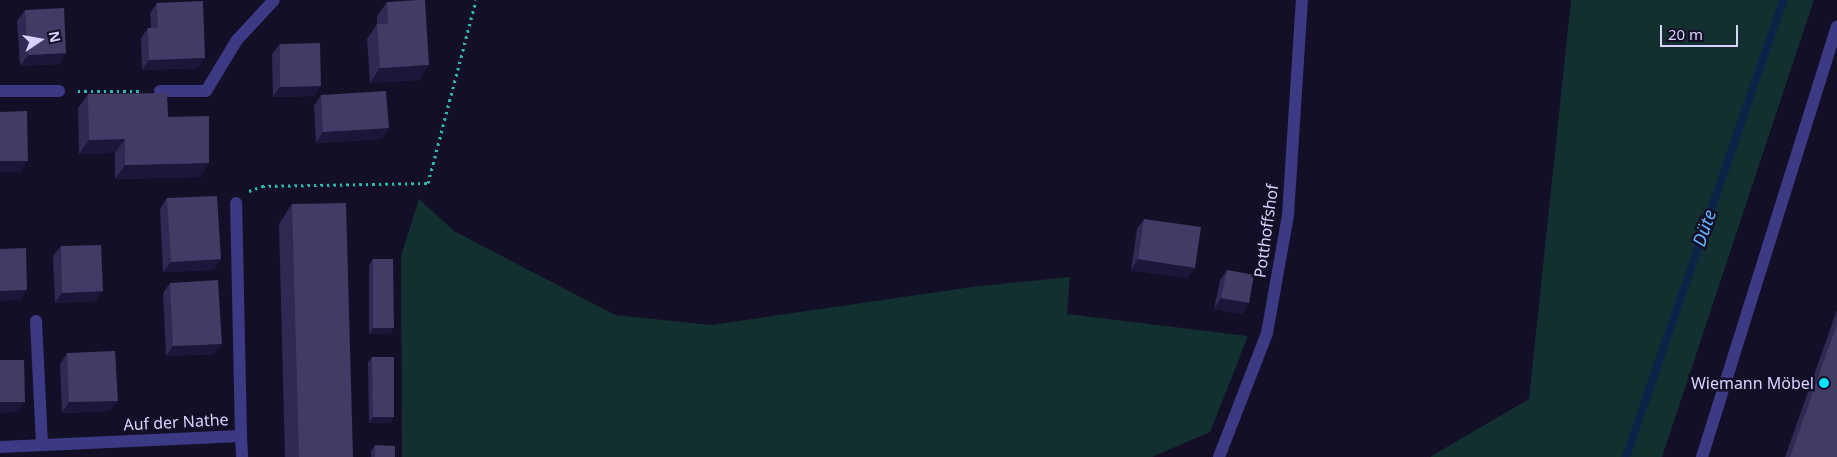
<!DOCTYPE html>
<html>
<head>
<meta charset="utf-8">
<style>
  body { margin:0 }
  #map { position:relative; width:1837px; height:457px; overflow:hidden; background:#130f26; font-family:"Noto Sans",sans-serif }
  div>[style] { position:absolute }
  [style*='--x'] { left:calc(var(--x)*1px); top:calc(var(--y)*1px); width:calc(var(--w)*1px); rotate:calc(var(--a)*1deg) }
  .green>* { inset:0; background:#12302f }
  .stream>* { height:8px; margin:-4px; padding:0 4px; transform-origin:4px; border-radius:4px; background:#0c2248 }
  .path>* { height:3px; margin-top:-1.5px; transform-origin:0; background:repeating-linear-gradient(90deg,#2fb8b0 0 2.5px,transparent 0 6.5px) }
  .minor>* { height:12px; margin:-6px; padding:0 6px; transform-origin:6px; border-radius:6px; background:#3d3a85 }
  .wall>* { inset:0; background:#312854 }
  .shaded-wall>* { inset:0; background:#1d163a }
  .building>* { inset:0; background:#433a66 }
  .dots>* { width:14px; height:14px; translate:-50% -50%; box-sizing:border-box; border:2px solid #130f26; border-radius:50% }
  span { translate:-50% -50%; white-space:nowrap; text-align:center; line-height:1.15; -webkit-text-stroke:5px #130f26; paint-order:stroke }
  .street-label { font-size:16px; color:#d9d4ff }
  .poi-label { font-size:16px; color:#d9d4ff }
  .right { translate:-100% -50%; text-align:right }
  .water-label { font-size:18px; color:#62b6ff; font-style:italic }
  .north { position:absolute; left:15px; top:15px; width:50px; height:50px; -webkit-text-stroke:4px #130f26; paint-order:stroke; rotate:78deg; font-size:14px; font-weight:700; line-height:20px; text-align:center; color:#d9d4ff }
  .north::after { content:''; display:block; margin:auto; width:18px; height:22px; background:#d9d4ff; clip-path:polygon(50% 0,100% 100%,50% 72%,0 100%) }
  .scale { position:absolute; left:1660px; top:25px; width:78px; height:22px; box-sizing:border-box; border:2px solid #d9d4ff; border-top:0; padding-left:6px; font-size:15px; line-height:18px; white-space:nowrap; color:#d9d4ff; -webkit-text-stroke:4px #130f26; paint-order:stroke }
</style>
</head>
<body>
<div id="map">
  <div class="green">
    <div style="clip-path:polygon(1571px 0,1814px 0,1662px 457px,1430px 457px,1529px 399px)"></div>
    <div style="clip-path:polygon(419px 199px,454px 231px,615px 315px,711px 325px,972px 287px,1070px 277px,1067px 314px,1248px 336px,1210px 432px,1152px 457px,402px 457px,401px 256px)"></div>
  </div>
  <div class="stream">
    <div style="--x:1626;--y:457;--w:483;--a:-71"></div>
  </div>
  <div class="path">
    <div style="--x:78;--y:91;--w:63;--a:0"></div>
    <div style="--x:249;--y:191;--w:14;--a:-21"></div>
    <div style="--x:262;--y:186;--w:166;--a:-1"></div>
    <div style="--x:428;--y:183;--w:189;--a:-75.3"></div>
  </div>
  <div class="minor">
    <div style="--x:0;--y:91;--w:59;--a:0"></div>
    <div style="--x:160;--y:91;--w:46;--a:0"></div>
    <div style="--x:206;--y:91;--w:60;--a:-58.7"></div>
    <div style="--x:237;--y:40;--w:54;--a:-47.2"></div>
    <div style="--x:36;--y:321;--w:124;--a:87.2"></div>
    <div style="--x:241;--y:436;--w:21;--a:87"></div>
    <div style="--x:0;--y:447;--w:241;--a:-2.6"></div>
    <div style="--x:241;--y:436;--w:233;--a:-91.2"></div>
    <div style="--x:1219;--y:457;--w:133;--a:-68.8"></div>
    <div style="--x:1267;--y:333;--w:120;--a:-79.9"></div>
    <div style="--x:1288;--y:215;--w:215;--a:-86.3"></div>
    <div style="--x:1702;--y:457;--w:451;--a:-72.6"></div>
  </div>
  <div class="wall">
    <div style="clip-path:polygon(387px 2px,419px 80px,370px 83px,367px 39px,377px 24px,377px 16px)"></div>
    <div style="clip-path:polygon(157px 3px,198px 68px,142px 70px,141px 38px,148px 28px,151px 28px,150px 13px)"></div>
    <div style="clip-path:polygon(25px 10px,66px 53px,59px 64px,20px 66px,17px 21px)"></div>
    <div style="clip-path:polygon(280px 44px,321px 86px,314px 96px,273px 97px,272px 54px)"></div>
    <div style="clip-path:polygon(88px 94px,168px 117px,200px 177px,115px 179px,115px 153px,79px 154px,78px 108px)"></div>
    <div style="clip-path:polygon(321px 95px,389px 128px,382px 139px,316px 143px,314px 106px)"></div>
    <div style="clip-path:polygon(167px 198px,221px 259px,213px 270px,163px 272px,160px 209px)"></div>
    <div style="clip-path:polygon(292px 204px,353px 457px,285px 457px,279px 224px)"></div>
    <div style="clip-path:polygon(1144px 219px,1188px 278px,1131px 270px,1137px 229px)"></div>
    <div style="clip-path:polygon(61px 246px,103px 291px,95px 301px,55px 303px,53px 256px)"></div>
    <div style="clip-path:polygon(373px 259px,390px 334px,369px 334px,369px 265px)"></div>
    <div style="clip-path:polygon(1227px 270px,1242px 314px,1214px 309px,1220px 280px)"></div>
    <div style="clip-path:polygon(170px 283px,214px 354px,166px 356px,163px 293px)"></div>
    <div style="clip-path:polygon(1837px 310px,1837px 457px,1785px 457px)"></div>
    <div style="clip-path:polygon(67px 353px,110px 411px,62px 413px,60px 364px)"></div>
    <div style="clip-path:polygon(372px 357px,390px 423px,369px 423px,368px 363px)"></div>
    <div style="clip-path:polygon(375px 445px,395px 457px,371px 457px,371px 451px)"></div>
  </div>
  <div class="shaded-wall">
    <div style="clip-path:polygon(66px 53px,59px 64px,20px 66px,28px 55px)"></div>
    <div style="clip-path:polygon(205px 58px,198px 68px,142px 70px,149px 60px)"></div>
    <div style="clip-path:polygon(429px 65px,419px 80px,370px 83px,380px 68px)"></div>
    <div style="clip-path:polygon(321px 86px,314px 96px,273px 97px,280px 87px)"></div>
    <div style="clip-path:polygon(389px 128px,382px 139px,316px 143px,323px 132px)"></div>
    <div style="clip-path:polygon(125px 139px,115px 153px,79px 154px,89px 140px)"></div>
    <div style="clip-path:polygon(0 161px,28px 161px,20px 172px,0 172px)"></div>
    <div style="clip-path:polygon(209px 163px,200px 177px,115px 179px,125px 165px)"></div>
    <div style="clip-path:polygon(221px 259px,213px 270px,163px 272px,171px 262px)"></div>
    <div style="clip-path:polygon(1138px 259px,1195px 268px,1188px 278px,1131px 270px)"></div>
    <div style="clip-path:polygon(27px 290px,20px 300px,0 301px,0 291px)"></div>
    <div style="clip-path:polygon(103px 291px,95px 301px,55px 303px,62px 293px)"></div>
    <div style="clip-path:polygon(1221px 298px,1249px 303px,1242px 314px,1214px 309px)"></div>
    <div style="clip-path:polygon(373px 328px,394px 328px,390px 334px,369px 334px)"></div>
    <div style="clip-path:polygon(222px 344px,214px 354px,166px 356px,173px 346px)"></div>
    <div style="clip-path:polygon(118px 401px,110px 411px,62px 413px,69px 402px)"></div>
    <div style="clip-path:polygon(0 402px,25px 402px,18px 412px,0 413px)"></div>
    <div style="clip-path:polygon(373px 417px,394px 417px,390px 423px,369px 423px)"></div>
  </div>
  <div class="building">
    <div style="clip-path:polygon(418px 0,425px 0,429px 65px,380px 68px,377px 24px,388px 24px,387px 2px)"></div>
    <div style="clip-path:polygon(203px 1px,205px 58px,149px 60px,148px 28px,158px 28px,157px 3px)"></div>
    <div style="clip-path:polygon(64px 8px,66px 53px,28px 55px,25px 10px)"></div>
    <div style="clip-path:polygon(320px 43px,321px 86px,280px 87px,280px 44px)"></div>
    <div style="clip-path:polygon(386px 91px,389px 128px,323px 132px,321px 95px)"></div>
    <div style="clip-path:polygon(167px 93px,168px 117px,209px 116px,209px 163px,125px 165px,125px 139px,89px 140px,88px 94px)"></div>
    <div style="clip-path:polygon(27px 111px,28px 161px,0 161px,0 112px)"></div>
    <div style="clip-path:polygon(217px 196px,221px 259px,171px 262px,167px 198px)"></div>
    <div style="clip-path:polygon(346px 203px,353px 457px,299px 457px,292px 204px)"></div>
    <div style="clip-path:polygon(1144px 219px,1201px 227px,1195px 268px,1138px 259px)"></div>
    <div style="clip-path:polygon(101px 245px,103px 291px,62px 293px,61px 246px)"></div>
    <div style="clip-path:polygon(26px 248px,27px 290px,0 291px,0 249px)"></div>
    <div style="clip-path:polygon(373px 259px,393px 259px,394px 328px,373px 328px)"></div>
    <div style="clip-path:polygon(1227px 270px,1254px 275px,1249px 303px,1221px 298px)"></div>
    <div style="clip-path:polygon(218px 280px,222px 344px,173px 346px,170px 283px)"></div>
    <div style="clip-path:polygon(1837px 324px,1837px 457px,1790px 457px)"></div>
    <div style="clip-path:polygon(115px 351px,118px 401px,69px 402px,67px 353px)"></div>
    <div style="clip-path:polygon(372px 357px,394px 357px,394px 417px,373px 417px)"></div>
    <div style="clip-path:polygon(0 360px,24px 360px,25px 402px,0 402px)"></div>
    <div style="clip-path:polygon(375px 445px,395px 446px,395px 457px,375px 457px)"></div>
  </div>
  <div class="dots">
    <div style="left:1824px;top:383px;background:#00e5ff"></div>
  </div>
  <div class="street-label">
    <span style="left:1266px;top:231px;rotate:-82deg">Potthoffshof</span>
    <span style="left:176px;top:422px;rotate:-3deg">Auf der Nathe</span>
  </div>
  <div class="poi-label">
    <span class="right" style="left:1814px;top:383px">Wiemann Möbel</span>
  </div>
  <div class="water-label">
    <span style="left:1704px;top:228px;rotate:-71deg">Düte</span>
  </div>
  <div class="north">N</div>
  <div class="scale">20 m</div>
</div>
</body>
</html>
